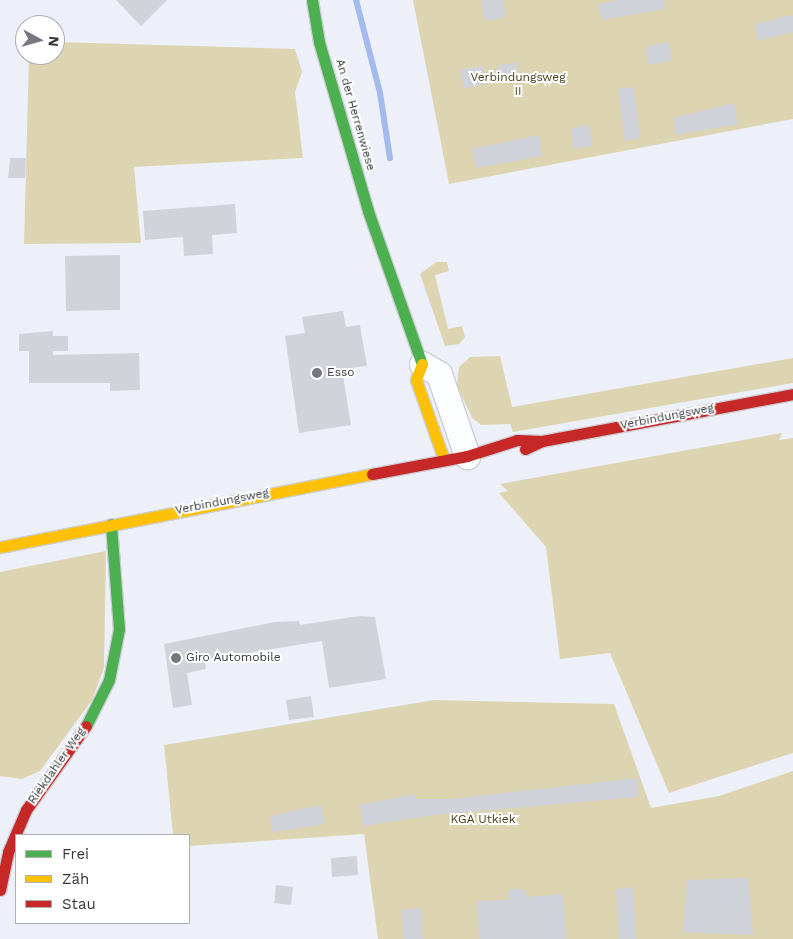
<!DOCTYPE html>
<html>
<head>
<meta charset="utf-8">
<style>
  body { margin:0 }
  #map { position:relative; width:793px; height:939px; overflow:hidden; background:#edf0f8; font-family:"Work Sans",sans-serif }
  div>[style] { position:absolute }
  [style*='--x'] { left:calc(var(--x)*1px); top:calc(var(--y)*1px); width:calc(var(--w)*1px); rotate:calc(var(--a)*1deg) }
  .green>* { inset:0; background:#ddd5b1 }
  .stream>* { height:6px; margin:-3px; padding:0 3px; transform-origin:3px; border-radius:3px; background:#a4b9ec }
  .building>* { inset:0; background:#d1d3da }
  .roads { filter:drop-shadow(1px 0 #ccced4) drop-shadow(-1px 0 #ccced4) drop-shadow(0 1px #ccced4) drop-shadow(0 -1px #ccced4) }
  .street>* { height:25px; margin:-12.5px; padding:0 12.5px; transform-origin:12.5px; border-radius:12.5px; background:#fcfdfe }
  .fast>* { height:11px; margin:-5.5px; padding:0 5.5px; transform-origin:5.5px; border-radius:5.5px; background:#4caf50 }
  .slow>* { height:11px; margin:-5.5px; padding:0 5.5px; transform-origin:5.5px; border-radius:5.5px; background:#ffc107 }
  .jam>* { height:11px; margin:-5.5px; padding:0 5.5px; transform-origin:5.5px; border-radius:5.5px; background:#c62828 }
  .dots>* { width:14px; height:14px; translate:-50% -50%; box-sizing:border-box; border:2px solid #fff; border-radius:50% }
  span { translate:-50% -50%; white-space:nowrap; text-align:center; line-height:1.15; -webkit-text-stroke:4px #fff; paint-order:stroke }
  .park-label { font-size:12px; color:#443c18 }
  .street-label { font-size:12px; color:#35373c }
  .poi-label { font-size:12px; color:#35373c }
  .left { translate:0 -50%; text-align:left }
  .legend { position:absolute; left:15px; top:834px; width:175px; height:90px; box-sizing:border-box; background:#fff; border:1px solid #aeafb1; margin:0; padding:6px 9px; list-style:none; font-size:15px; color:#35373c }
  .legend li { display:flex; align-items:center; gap:10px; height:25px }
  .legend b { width:25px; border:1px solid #aeafb1 }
  .north { position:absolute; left:15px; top:15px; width:50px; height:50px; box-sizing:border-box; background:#fff; border:1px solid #aeafb1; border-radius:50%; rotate:96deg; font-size:14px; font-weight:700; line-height:20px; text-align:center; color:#35373c }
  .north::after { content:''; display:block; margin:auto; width:18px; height:22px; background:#75787e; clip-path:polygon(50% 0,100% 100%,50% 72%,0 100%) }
</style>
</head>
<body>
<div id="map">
  <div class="green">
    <div style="clip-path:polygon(413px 0,793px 0,793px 119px,449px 184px)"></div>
    <div style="clip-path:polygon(55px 42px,295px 49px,302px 72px,295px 92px,303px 158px,134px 167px,141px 243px,24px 244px,29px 55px,55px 55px)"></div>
    <div style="clip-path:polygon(436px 262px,447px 262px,449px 271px,435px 275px,448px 329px,462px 326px,465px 337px,459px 344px,445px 346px,420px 274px)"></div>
    <div style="clip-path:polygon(500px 356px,512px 407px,793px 358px,793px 383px,513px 432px,510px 424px,481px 425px,472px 418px,457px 385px,459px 367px,470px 357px)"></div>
    <div style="clip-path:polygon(782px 433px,779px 440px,793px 438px,793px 753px,669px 793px,610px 653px,560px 659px,546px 547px,499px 493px,508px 491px,500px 484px)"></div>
    <div style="clip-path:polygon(106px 551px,104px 668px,92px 700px,40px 771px,22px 779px,0 776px,0 572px)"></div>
    <div style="clip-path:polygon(434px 700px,614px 704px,651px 808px,719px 796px,793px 771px,793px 939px,378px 939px,364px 834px,189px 846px,189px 835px,173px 835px,164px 745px)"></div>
  </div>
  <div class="stream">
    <div style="--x:356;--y:0;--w:96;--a:75.5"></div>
    <div style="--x:380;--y:93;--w:66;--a:81.3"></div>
  </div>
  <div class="building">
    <div style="clip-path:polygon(116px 0,167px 0,141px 26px)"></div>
    <div style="clip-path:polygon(481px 0,503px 0,506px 17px,485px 21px)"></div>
    <div style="clip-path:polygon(618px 0,664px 0,665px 9px,602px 20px,598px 4px)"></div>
    <div style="clip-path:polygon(793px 15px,793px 32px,758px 41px,755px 24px)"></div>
    <div style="clip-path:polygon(668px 42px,672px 60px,649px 65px,645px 47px)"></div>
    <div style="clip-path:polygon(516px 62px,520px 80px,501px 83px,497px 66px)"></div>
    <div style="clip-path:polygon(482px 66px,486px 84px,464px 88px,460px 70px)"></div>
    <div style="clip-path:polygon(633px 87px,641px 138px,625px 141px,618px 89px)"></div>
    <div style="clip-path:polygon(734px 103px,738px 124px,676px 135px,673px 118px)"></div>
    <div style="clip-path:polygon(589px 125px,592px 146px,574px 149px,571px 128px)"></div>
    <div style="clip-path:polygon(539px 135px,542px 156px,476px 168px,472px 149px)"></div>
    <div style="clip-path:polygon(10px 158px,26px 158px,25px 178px,8px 178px)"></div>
    <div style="clip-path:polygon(235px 204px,237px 233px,212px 235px,213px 254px,184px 256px,183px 237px,145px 240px,143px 211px)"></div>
    <div style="clip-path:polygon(120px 255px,120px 310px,66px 311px,65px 256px)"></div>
    <div style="clip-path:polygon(343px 311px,346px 327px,360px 325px,367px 366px,342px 369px,351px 425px,299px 433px,285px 336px,305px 333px,302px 317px)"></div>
    <div style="clip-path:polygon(53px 331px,53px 336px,68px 336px,68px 351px,53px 351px,53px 355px,139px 353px,140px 390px,110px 391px,110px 383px,29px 383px,29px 351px,19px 351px,19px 334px)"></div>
    <div style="clip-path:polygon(359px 616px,375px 617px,386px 679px,329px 688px,322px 641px,205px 660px,206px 669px,187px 673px,192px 705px,173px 708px,164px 644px,275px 622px,299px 621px,300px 625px)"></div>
    <div style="clip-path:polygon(311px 696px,314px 717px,289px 720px,286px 700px)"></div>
    <div style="clip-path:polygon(637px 778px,638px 797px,433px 815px,363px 826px,360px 805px,415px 794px,415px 799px,451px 799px)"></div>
    <div style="clip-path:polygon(321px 805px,325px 824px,273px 832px,270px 816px)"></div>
    <div style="clip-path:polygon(357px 856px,358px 875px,332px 877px,331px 858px)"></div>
    <div style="clip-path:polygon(748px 878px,753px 935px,683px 932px,687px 880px)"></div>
    <div style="clip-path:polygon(276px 885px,293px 887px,291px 905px,274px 903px)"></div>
    <div style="clip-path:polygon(633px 887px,636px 939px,619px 939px,616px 889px)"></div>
    <div style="clip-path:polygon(525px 889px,526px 897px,563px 894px,566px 939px,479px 939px,477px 901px,509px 900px,508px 890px)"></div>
    <div style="clip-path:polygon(421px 908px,423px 939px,404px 939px,401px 910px)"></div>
  </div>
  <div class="roads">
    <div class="street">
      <div style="--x:422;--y:364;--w:20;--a:30"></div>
      <div style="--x:439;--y:374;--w:87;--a:71.1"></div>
    </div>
    <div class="fast">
      <div style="--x:312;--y:0;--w:43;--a:80.5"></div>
      <div style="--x:319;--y:42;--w:176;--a:73.8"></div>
      <div style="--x:368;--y:211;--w:162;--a:70.6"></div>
      <div style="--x:86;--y:726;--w:51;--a:-63.4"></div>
      <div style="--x:109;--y:680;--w:52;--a:-78.9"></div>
      <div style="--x:119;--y:629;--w:105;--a:-94.4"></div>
    </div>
    <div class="slow">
      <div style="--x:422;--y:364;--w:17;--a:111"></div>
      <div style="--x:416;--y:380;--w:85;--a:70.7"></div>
      <div style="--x:0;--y:547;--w:379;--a:-11.1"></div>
    </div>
    <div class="jam">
      <div style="--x:525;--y:449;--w:19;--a:-25"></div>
      <div style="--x:542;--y:441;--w:255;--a:-10.6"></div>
      <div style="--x:372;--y:474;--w:97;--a:-10.7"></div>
      <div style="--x:467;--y:456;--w:52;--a:-17.7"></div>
      <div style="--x:517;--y:440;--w:25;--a:2"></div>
      <div style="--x:0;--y:890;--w:39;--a:-78"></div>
      <div style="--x:8;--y:852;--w:46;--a:-66.8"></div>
      <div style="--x:26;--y:810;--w:103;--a:-54.5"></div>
    </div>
  </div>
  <div class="dots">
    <div style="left:317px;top:373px;background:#75787e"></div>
    <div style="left:176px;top:658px;background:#75787e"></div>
  </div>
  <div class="park-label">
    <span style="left:518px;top:85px">Verbindungsweg<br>II</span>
    <span style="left:483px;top:820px">KGA Utkiek</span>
  </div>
  <div class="street-label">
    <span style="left:355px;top:115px;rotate:74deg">An der Herrenwiese</span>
    <span style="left:667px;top:417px;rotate:-11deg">Verbindungsweg</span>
    <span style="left:222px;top:502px;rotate:-11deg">Verbindungsweg</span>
    <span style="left:57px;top:766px;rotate:-55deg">Riekdahler Weg</span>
  </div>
  <div class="poi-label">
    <span class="left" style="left:327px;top:373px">Esso</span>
    <span class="left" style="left:186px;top:658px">Giro Automobile</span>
  </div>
  <ul class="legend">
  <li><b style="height:6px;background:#4caf50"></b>Frei</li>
  <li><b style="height:6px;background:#ffc107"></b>Zäh</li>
  <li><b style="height:6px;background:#c62828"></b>Stau</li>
  </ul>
  <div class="north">N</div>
</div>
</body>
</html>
